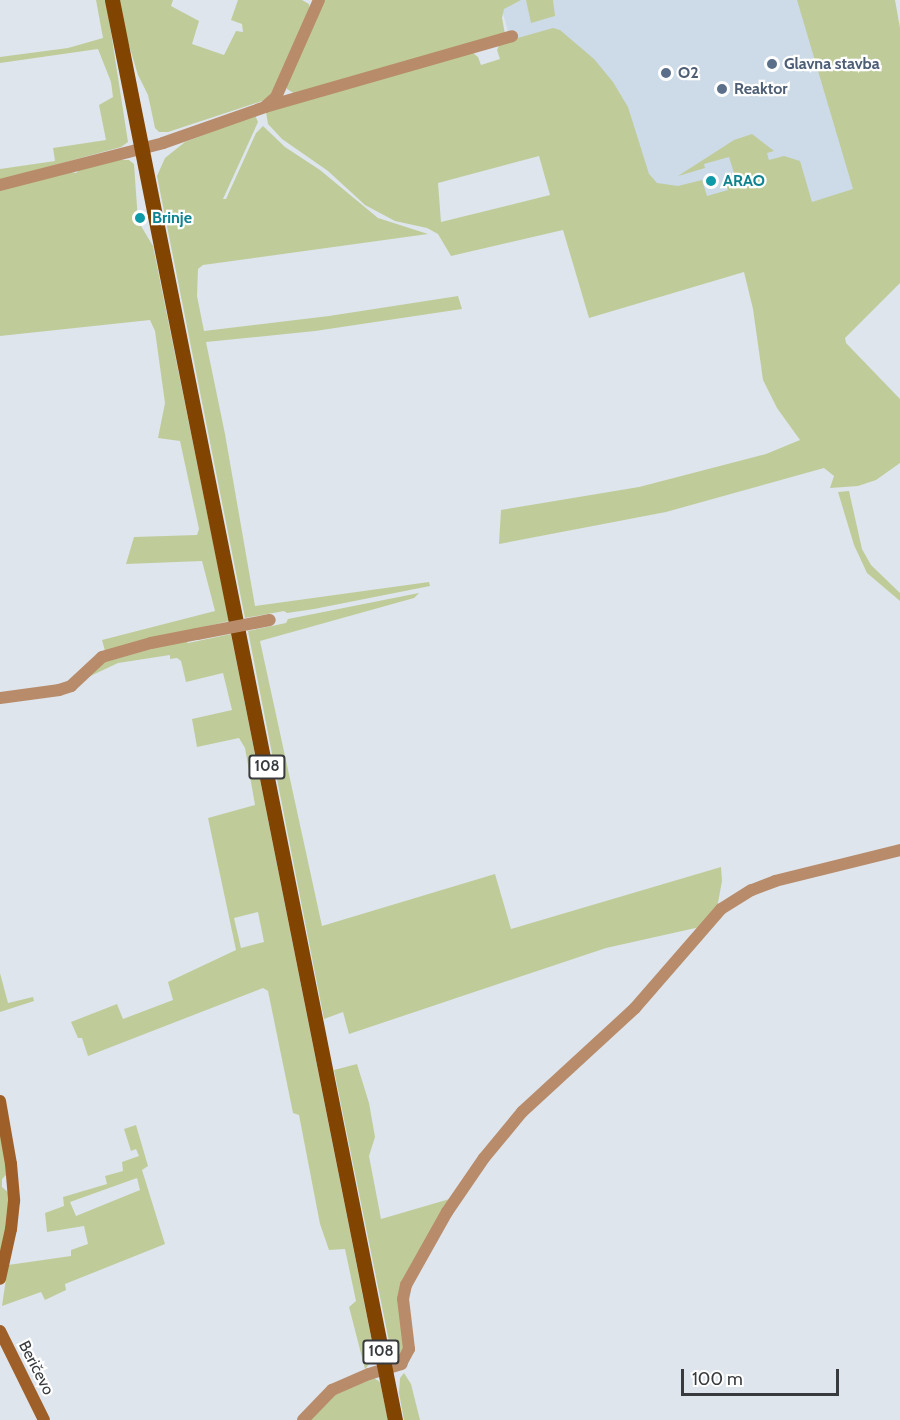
<!DOCTYPE html>
<html>
<head>
<meta charset="utf-8">
<style>
  body { margin:0 }
  #map { position:relative; width:900px; height:1420px; overflow:hidden; background:#dee5ed; font-family:Cabin,sans-serif }
  div>[style] { position:absolute }
  [style*='--x'] { left:calc(var(--x)*1px); top:calc(var(--y)*1px); width:calc(var(--w)*1px); rotate:calc(var(--a)*1deg) }
  .built>* { inset:0; background:#cddae7 }
  .green>* { inset:0; background:#bfcc9a }
  .street>* { height:12px; margin:-6px; padding:0 6px; transform-origin:6px; border-radius:6px; background:#b88c6a }
  .secondary>* { height:12px; margin:-6px; padding:0 6px; transform-origin:6px; border-radius:6px; background:#9f5f28 }
  .primary>* { height:15px; margin:-7.5px; padding:0 7.5px; transform-origin:7.5px; border-radius:7.5px; background:#824401 }
  .street-bridge>* { height:12px; margin:-6px; padding:0 6px; transform-origin:6px; border-radius:6px; background:#b88c6a }
  .dots>* { width:16px; height:16px; translate:-50% -50%; box-sizing:border-box; border:3px solid #fff; border-radius:50% }
  span { translate:-50% -50%; white-space:nowrap; text-align:center; line-height:1.15; -webkit-text-stroke:4.5px #fff; paint-order:stroke }
  .shield-label span { padding:2px 4px; background:#fff; border:2px solid; border-radius:4px; -webkit-text-stroke-width:0 }
  .shield-label { font-size:15px; color:#383b3e; font-weight:700 }
  .service-label { font-size:16px; color:#4e5e75; font-weight:700 }
  .left { translate:0 -50%; text-align:left }
  .culture-label { font-size:16px; color:#0d838f; font-weight:700 }
  .street-label { font-size:16px; color:#383b3e }
  .scale { position:absolute; left:681px; top:1369px; width:158px; height:27px; box-sizing:border-box; border:3px solid #383b3e; border-top:0; padding-left:8px; font-size:18px; line-height:21px; white-space:nowrap; color:#383b3e; -webkit-text-stroke:4px #fff; paint-order:stroke }
</style>
</head>
<body>
<div id="map">
  <div class="built">
    <div style="clip-path:polygon(499px 0,888px 0,900px 220px,590px 313px)"></div>
  </div>
  <div class="green">
    <div style="clip-path:polygon(96px 0,106px 0,128px 142px,121px 147px,0 180px,0 169px,55px 161px,53px 148px,106px 140px,99px 105px,113px 97px,111px 82px,98px 49px,0 63px,0 57px,68px 48px,103px 38px)"></div>
    <div style="clip-path:polygon(119px 0,173px 0,171px 6px,199px 21px,192px 44px,224px 55px,236px 31px,243px 32px,242px 24px,231px 20px,238px 0,302px 0,309px 4px,310px 12px,273px 91px,265px 100px,168px 132px,159px 132px,155px 128px,148px 95px,138px 75px,128px 42px)"></div>
    <div style="clip-path:polygon(322px 0,521px 0,504px 9px,502px 18px,505px 34px,295px 94px,287px 89px,286px 83px)"></div>
    <div style="clip-path:polygon(526px 0,553px 0,555px 16px,531px 23px)"></div>
    <div style="clip-path:polygon(evenodd,797px 0,895px 0,900px 28px,900px 283px,845px 338px,846px 343px,900px 399px,900px 463px,876px 480px,858px 486px,830px 488px,834px 476px,824px 468px,666px 512px,499px 544px,501px 510px,639px 487px,766px 454px,800px 440px,777px 408px,763px 380px,753px 309px,744px 272px,589px 318px,563px 230px,451px 256px,438px 234px,427px 228px,395px 221px,365px 205px,328px 171px,282px 139px,268px 124px,266px 112px,472px 52px,478px 57px,481px 65px,500px 59px,497px 50px,500px 43px,553px 28px,560px 30px,594px 59px,613px 82px,628px 107px,649px 174px,657px 183px,678px 186px,702px 180px,707px 196px,728px 190px,725px 179px,735px 176px,729px 157px,704px 164px,705px 168px,678px 176px,734px 140px,752px 134px,774px 151px,767px 153px,769px 160px,784px 156px,800px 161px,812px 202px,853px 189px,797px 0,539px 156px,550px 195px,441px 222px,438px 183px,539px 156px)"></div>
    <div style="clip-path:polygon(255px 115px,258px 122px,223px 199px,226px 199px,256px 133px,263px 126px,285px 147px,320px 170px,378px 218px,428px 234px,203px 265px,198px 269px,197px 296px,204px 331px,329px 316px,458px 296px,462px 309px,315px 331px,206px 342px,225px 434px,255px 606px,429px 582px,430px 586px,314px 609px,287px 613px,284px 611px,245px 618px,157px 176px,165px 158px,185px 142px)"></div>
    <div style="clip-path:polygon(119px 160px,129px 160px,134px 164px,138px 221px,153px 246px,229px 621px,105px 651px,102px 640px,215px 611px,202px 561px,126px 564px,134px 537px,197px 535px,199px 529px,180px 441px,158px 438px,165px 403px,155px 331px,150px 320px,0 336px,0 187px,64px 171px,76px 173px,83px 166px)"></div>
    <div style="clip-path:polygon(849px 491px,862px 549px,871px 565px,900px 593px,900px 601px,867px 573px,854px 545px,838px 492px)"></div>
    <div style="clip-path:polygon(419px 593px,414px 598px,260px 641px,322px 926px,495px 874px,511px 929px,721px 867px,722px 881px,717px 908px,700px 927px,606px 948px,349px 1034px,343px 1012px,324px 1019px,248px 631px,286px 623px,288px 619px)"></div>
    <div style="clip-path:polygon(evenodd,231px 634px,375px 1357px,365px 1369px,349px 1307px,356px 1301px,345px 1249px,329px 1250px,320px 1224px,299px 1115px,293px 1113px,268px 991px,263px 988px,88px 1056px,82px 1038px,78px 1038px,71px 1022px,117px 1004px,123px 1019px,173px 1000px,168px 982px,236px 950px,208px 818px,255px 805px,245px 748px,239px 738px,197px 747px,192px 719px,232px 710px,223px 673px,186px 682px,181px 661px,177px 658px,170px 659px,170px 655px,118px 663px,84px 679px,98px 664px,184px 640px,188px 643px,231px 634px,258px 912px,264px 942px,241px 948px,234px 918px,258px 912px)"></div>
    <div style="clip-path:polygon(0 973px,8px 1003px,33px 997px,34px 1001px,0 1012px)"></div>
    <div style="clip-path:polygon(357px 1064px,369px 1103px,375px 1137px,369px 1156px,381px 1219px,453px 1198px,405px 1279px,406px 1343px,399px 1357px,391px 1351px,334px 1070px)"></div>
    <div style="clip-path:polygon(0 1124px,7px 1174px,2px 1179px,2px 1187px,9px 1193px,8px 1222px,0 1254px)"></div>
    <div style="clip-path:polygon(evenodd,136px 1125px,148px 1166px,142px 1170px,165px 1244px,65px 1284px,66px 1290px,45px 1300px,41px 1292px,2px 1306px,8px 1265px,71px 1256px,71px 1250px,88px 1244px,84px 1226px,47px 1232px,45px 1213px,64px 1206px,63px 1197px,107px 1184px,105px 1176px,123px 1171px,122px 1162px,139px 1156px,136px 1149px,131px 1151px,124px 1129px,136px 1125px,137px 1178px,140px 1190px,76px 1216px,70px 1202px,137px 1178px)"></div>
    <div style="clip-path:polygon(404px 1373px,411px 1384px,420px 1420px,404px 1420px,399px 1393px,400px 1378px)"></div>
    <div style="clip-path:polygon(374px 1378px,380px 1382px,388px 1420px,309px 1420px,328px 1398px)"></div>
  </div>
  <div class="street">
    <div style="--x:266;--y:106;--w:13;--a:-42"></div>
    <div style="--x:276;--y:97;--w:106;--a:-66.1"></div>
    <div style="--x:0;--y:185;--w:168;--a:-14.4"></div>
    <div style="--x:163;--y:143;--w:108;--a:-19.4"></div>
    <div style="--x:265;--y:107;--w:257;--a:-16"></div>
    <div style="--x:0;--y:698;--w:60;--a:-7.7"></div>
    <div style="--x:59;--y:690;--w:13;--a:-18"></div>
    <div style="--x:71;--y:686;--w:42;--a:-43.1"></div>
    <div style="--x:102;--y:657;--w:51;--a:-15.9"></div>
    <div style="--x:151;--y:643;--w:47;--a:-11.1"></div>
    <div style="--x:303;--y:1420;--w:42;--a:-46"></div>
    <div style="--x:332;--y:1390;--w:40;--a:-23.4"></div>
    <div style="--x:369;--y:1374;--w:34;--a:-17"></div>
    <div style="--x:401;--y:1364;--w:17;--a:-62"></div>
    <div style="--x:409;--y:1349;--w:50;--a:-96.8"></div>
    <div style="--x:403;--y:1299;--w:14;--a:-78"></div>
    <div style="--x:406;--y:1285;--w:84;--a:-60.7"></div>
    <div style="--x:447;--y:1212;--w:65;--a:-55.6"></div>
    <div style="--x:484;--y:1158;--w:60;--a:-50.4"></div>
    <div style="--x:522;--y:1112;--w:154;--a:-42.6"></div>
    <div style="--x:635;--y:1008;--w:131;--a:-49"></div>
    <div style="--x:721;--y:909;--w:36;--a:-32"></div>
    <div style="--x:752;--y:890;--w:25;--a:-21"></div>
    <div style="--x:775;--y:881;--w:129;--a:-13.9"></div>
  </div>
  <div class="secondary">
    <div style="--x:0;--y:1101;--w:64;--a:80.1"></div>
    <div style="--x:11;--y:1164;--w:37;--a:85"></div>
    <div style="--x:14;--y:1201;--w:28;--a:96"></div>
    <div style="--x:11;--y:1229;--w:51;--a:102.4"></div>
    <div style="--x:0;--y:1331;--w:99;--a:63.7"></div>
  </div>
  <div class="primary">
    <div style="--x:112;--y:0;--w:1448;--a:78.73"></div>
  </div>
  <div class="street-bridge">
    <div style="--x:197;--y:634;--w:74;--a:-10.9"></div>
  </div>
  <div class="dots">
    <div style="left:772px;top:64px;background:#5c6f8a"></div>
    <div style="left:666px;top:73px;background:#5c6f8a"></div>
    <div style="left:722px;top:89px;background:#5c6f8a"></div>
    <div style="left:711px;top:181px;background:#0f9aa8"></div>
    <div style="left:140px;top:218px;background:#0f9aa8"></div>
  </div>
  <div class="shield-label">
    <span style="left:267px;top:767px">108</span>
    <span style="left:381px;top:1352px">108</span>
  </div>
  <div class="service-label">
    <span class="left" style="left:784px;top:64px">Glavna stavba</span>
    <span class="left" style="left:678px;top:73px">O2</span>
    <span class="left" style="left:734px;top:89px">Reaktor</span>
  </div>
  <div class="culture-label">
    <span class="left" style="left:723px;top:181px">ARAO</span>
    <span class="left" style="left:152px;top:218px">Brinje</span>
  </div>
  <div class="street-label">
    <span style="left:36px;top:1368px;rotate:63deg">Beričevo</span>
  </div>
  <div class="scale">100 m</div>
</div>
</body>
</html>
